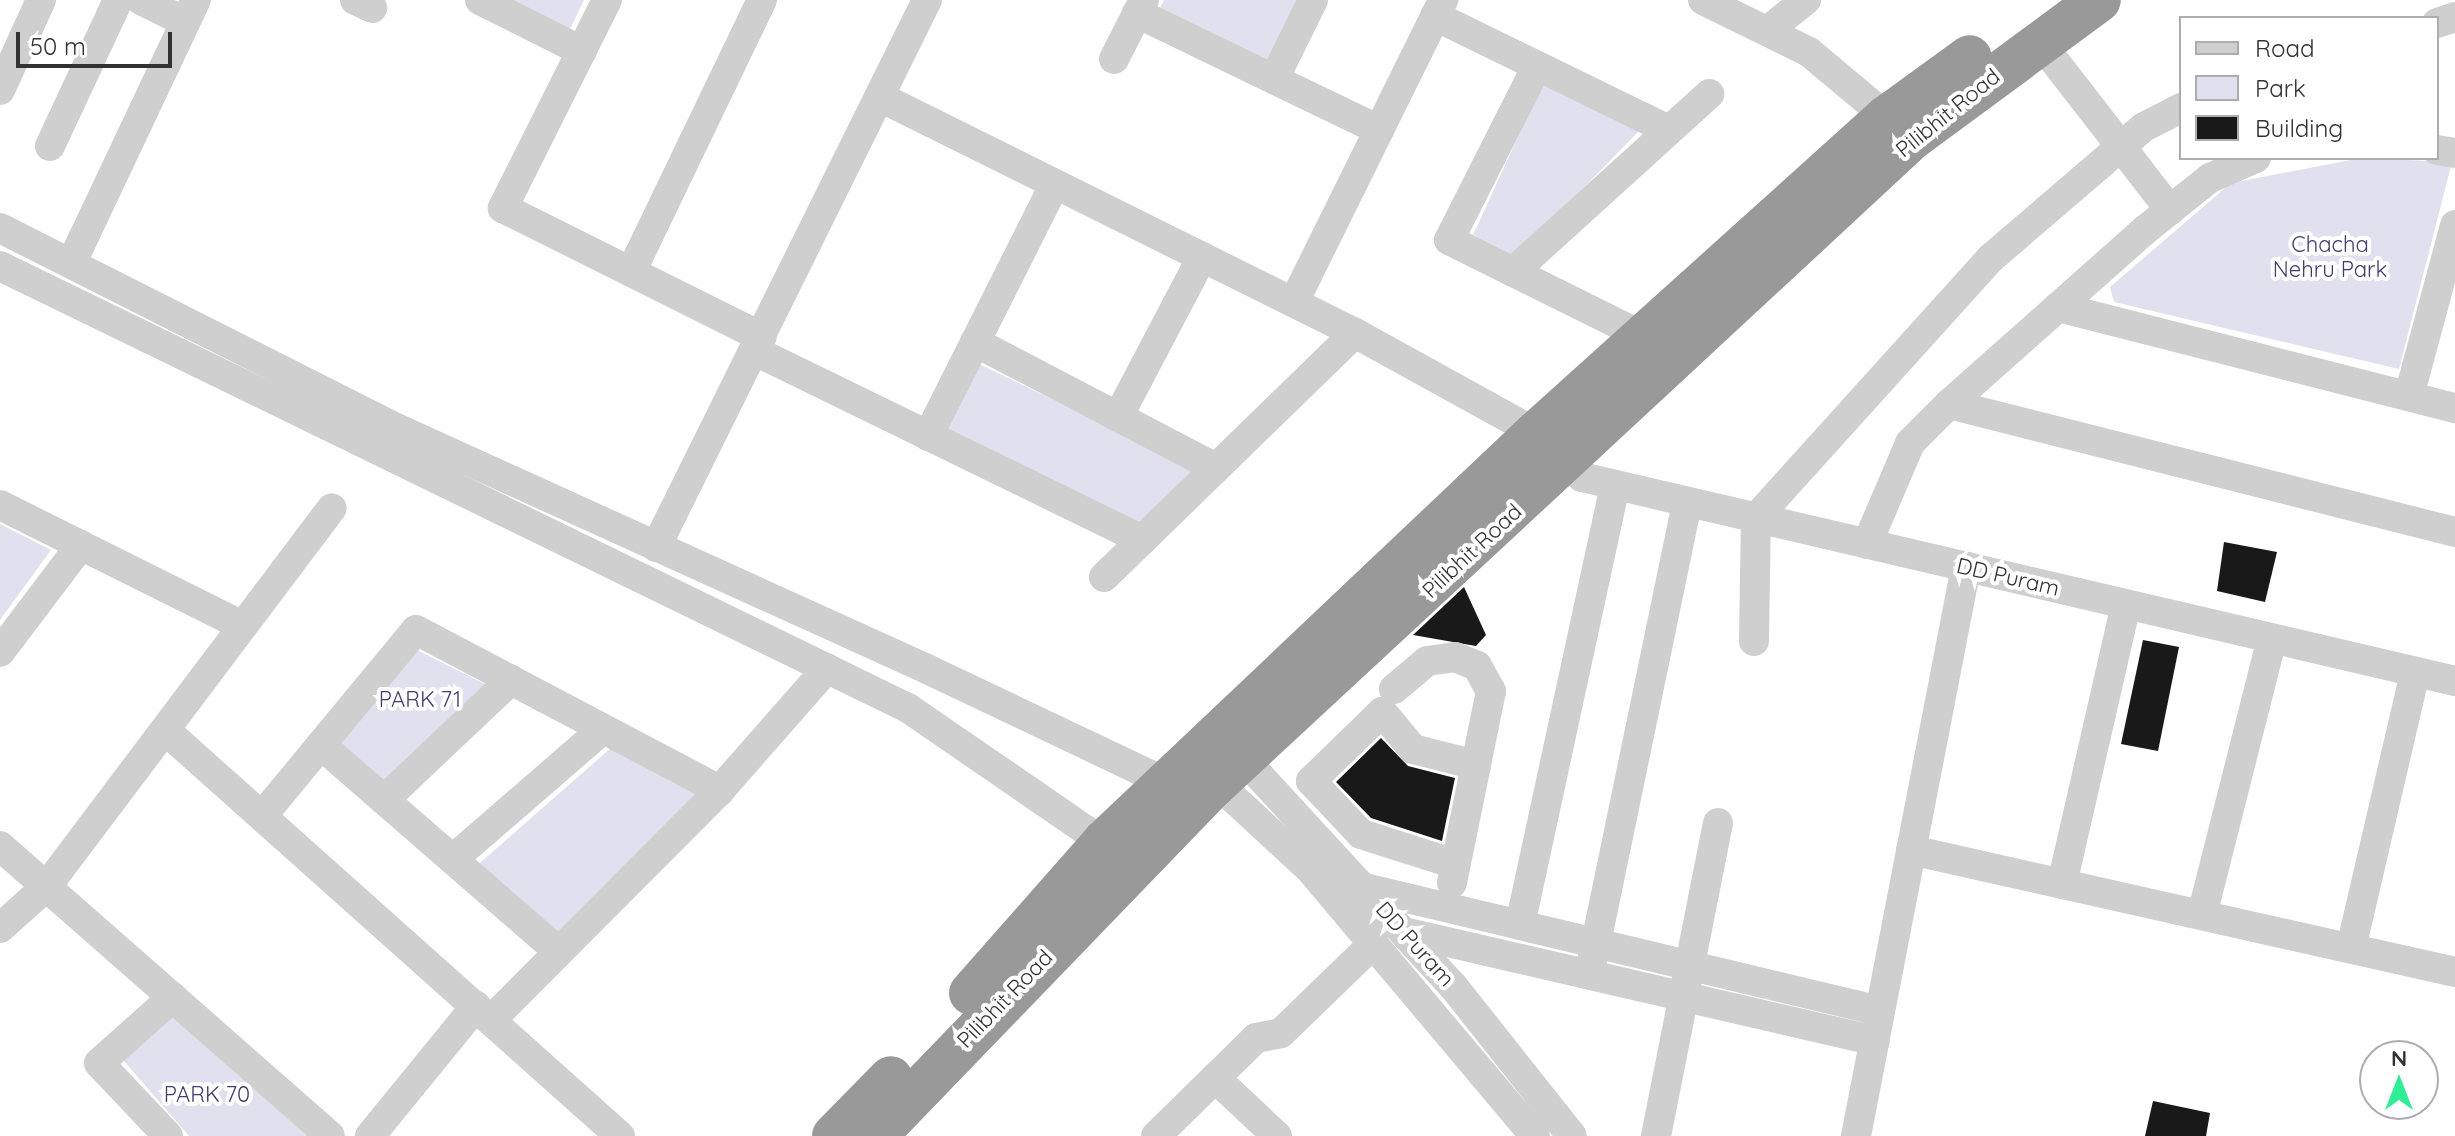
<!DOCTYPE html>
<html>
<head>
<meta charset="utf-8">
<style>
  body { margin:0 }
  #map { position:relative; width:2455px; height:1136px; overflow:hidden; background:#fff; font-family:Quicksand,sans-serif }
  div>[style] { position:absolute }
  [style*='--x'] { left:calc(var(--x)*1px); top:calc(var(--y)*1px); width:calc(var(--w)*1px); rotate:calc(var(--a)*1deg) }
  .green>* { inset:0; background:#e1e0ef }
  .building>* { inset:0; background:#191919 }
  .minor>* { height:30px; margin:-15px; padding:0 15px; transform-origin:15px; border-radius:15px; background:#cfcfcf }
  .highway>* { height:44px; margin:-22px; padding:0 22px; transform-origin:22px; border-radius:22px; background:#999 }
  span { translate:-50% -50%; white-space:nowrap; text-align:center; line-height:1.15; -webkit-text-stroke:8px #fff; paint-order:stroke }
  .street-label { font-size:22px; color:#323232 }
  .park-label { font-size:22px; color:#443c71 }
  .legend { position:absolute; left:2179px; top:16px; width:260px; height:144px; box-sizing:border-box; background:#fff; border:2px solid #adadad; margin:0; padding:10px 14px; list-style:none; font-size:24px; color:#323232 }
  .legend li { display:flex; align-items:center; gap:16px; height:40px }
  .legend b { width:40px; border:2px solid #adadad }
  .north { position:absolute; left:2359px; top:1040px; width:80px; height:80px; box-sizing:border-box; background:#fff; border:2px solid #adadad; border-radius:50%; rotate:0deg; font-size:22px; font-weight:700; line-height:32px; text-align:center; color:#323232 }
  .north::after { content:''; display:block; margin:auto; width:28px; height:36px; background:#2fee96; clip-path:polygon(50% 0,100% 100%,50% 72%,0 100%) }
  .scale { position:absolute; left:16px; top:32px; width:156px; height:36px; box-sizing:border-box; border:4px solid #323232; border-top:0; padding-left:10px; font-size:24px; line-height:28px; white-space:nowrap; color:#323232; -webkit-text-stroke:6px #fff; paint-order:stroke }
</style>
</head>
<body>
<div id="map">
  <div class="green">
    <div style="clip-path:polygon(508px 0,584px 0,570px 29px)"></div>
    <div style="clip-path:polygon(1164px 0,1297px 0,1269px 60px,1160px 8px)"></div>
    <div style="clip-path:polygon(1544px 80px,1640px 130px,1516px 257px,1473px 235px)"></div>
    <div style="clip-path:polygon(2361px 158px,2452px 162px,2399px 369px,2114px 302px,2110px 287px,2231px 183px)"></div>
    <div style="clip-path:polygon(977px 363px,1197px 469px,1138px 526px,944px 431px)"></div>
    <div style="clip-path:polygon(0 524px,51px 550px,0 620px)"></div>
    <div style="clip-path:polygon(417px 650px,489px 686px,384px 789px,339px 744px)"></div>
    <div style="clip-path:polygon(612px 747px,699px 793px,558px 935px,473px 869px)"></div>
    <div style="clip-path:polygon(174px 1007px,314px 1136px,189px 1136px,123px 1060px)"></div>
  </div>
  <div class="building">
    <div style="clip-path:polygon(2224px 542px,2277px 552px,2265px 602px,2217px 591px)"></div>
    <div style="clip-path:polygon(1464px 587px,1486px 635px,1476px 646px,1413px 635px)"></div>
    <div style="clip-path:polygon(2143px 640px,2179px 647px,2158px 751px,2121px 744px)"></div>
    <div style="clip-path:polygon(1381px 738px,1408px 766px,1455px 778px,1442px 841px,1371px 818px,1336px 782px)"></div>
    <div style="clip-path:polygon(2153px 1101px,2210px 1113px,2206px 1136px,2145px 1136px)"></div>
  </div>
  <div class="minor">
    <div style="--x:141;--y:0;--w:49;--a:26.6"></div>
    <div style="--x:355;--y:0;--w:19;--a:25"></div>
    <div style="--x:480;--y:0;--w:114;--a:26.6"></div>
    <div style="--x:607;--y:0;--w:233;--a:116.6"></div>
    <div style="--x:503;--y:208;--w:289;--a:26.5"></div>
    <div style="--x:1703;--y:0;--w:118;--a:26.1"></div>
    <div style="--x:1809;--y:52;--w:120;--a:39.9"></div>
    <div style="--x:1137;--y:13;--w:269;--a:25.8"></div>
    <div style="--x:1435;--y:16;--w:260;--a:26"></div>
    <div style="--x:2437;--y:23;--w:19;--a:-18"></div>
    <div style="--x:1767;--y:31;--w:50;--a:-38.5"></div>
    <div style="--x:2039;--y:41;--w:214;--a:52.2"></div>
    <div style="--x:1114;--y:59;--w:66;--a:-63"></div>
    <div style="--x:1537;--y:66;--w:195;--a:116.8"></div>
    <div style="--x:1449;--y:240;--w:218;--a:26.4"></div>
    <div style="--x:1274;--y:79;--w:88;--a:-63.7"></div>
    <div style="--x:0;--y:90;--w:99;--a:-65.5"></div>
    <div style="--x:880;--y:97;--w:530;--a:26.42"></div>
    <div style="--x:1355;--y:333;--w:207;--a:28.9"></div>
    <div style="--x:1536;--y:433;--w:64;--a:43.7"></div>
    <div style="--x:1582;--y:477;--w:897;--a:13.15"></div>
    <div style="--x:50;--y:146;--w:161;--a:-65"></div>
    <div style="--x:2437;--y:150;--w:18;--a:9"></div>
    <div style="--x:0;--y:228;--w:444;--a:26.8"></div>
    <div style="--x:396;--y:428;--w:583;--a:24.41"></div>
    <div style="--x:927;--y:669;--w:266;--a:25.4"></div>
    <div style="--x:1167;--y:783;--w:16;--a:47"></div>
    <div style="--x:72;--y:262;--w:290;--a:-64.7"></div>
    <div style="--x:0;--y:266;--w:1010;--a:25.96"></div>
    <div style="--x:908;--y:708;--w:256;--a:34.5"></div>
    <div style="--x:631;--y:272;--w:302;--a:-64.3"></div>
    <div style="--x:1513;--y:272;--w:265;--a:-42.2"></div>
    <div style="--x:1294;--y:302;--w:337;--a:-63.7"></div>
    <div style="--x:2058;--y:307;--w:410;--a:14.3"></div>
    <div style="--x:975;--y:342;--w:272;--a:27.6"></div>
    <div style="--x:755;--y:351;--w:431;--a:26"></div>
    <div style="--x:2409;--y:396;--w:177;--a:-74.9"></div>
    <div style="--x:1949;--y:404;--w:522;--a:14.2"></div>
    <div style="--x:1118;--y:417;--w:181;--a:-62.3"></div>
    <div style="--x:928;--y:436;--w:282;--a:-63.3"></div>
    <div style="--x:0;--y:505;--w:271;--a:26.5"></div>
    <div style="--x:1867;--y:544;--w:110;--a:-66.9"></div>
    <div style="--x:1910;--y:443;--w:55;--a:-45"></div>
    <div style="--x:1949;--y:404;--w:262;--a:-41.6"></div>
    <div style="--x:2145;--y:230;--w:83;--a:-38.7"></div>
    <div style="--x:2210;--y:178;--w:50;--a:-23.5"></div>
    <div style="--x:656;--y:547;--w:610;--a:-63.64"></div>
    <div style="--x:1104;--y:577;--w:350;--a:-44.2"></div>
    <div style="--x:1754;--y:641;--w:123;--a:-89.1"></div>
    <div style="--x:1756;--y:518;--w:350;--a:-47.9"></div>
    <div style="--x:1991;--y:258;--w:201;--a:-40.6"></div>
    <div style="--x:2144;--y:127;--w:42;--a:-27.2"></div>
    <div style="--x:0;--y:652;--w:134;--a:-52.9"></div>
    <div style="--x:1394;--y:689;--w:43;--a:-40.3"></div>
    <div style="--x:1427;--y:661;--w:28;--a:-8"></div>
    <div style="--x:1455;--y:657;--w:24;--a:22"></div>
    <div style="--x:1477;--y:666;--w:29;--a:61"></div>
    <div style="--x:1491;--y:691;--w:196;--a:101.5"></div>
    <div style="--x:165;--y:730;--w:610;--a:41.74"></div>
    <div style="--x:321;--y:745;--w:315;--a:41"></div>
    <div style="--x:1232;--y:746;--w:326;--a:47.4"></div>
    <div style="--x:1453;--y:986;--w:191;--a:51.6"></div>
    <div style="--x:1204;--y:771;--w:144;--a:42.8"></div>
    <div style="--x:1310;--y:869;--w:349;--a:49.9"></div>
    <div style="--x:384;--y:800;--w:175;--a:-43.4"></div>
    <div style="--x:262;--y:816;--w:241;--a:-50.4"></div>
    <div style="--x:416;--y:630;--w:344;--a:27.8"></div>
    <div style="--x:0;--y:846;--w:439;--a:41.3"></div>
    <div style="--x:1911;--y:850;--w:558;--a:12.64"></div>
    <div style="--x:453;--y:859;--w:198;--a:-40.9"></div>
    <div style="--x:1455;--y:864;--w:99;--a:-162.3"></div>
    <div style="--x:1361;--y:834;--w:73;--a:-133.3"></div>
    <div style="--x:1311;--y:781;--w:99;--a:-44.2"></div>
    <div style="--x:1382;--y:712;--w:48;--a:50"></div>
    <div style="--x:1413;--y:749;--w:65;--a:14.3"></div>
    <div style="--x:2062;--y:884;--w:286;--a:-77.1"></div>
    <div style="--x:1365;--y:888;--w:529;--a:13.43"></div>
    <div style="--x:2202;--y:915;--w:285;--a:-75.8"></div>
    <div style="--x:1520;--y:925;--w:450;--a:-77.8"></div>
    <div style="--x:0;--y:928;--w:63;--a:-41.8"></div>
    <div style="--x:47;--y:886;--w:473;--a:-53"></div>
    <div style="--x:1404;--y:932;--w:483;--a:13"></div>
    <div style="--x:2351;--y:948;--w:283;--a:-76.9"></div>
    <div style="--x:1592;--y:962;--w:470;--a:-78.3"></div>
    <div style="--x:491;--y:1020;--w:325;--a:-45.1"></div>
    <div style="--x:720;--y:790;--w:162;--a:-48.7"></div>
    <div style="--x:1215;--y:1078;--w:85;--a:43.1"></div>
    <div style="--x:168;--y:1136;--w:100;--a:-133.4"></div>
    <div style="--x:99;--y:1063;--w:99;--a:-41.7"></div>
    <div style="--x:370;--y:1136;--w:168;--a:-50.8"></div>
    <div style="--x:1156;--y:1136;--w:140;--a:-44.4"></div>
    <div style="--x:1256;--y:1038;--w:25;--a:-11"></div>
    <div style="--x:1281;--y:1033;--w:129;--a:-44.1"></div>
    <div style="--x:1656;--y:1136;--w:319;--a:-78.8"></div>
    <div style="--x:1856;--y:1136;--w:580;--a:-79.06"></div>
  </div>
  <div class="highway">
    <div style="--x:971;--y:993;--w:201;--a:-48.6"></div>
    <div style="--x:1104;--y:842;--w:595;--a:-43.43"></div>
    <div style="--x:1536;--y:433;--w:472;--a:-42"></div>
    <div style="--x:1887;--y:117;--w:102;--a:-35.9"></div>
    <div style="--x:834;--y:1136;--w:81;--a:-45.5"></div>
    <div style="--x:875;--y:1136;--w:484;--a:-46"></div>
    <div style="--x:1211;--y:788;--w:956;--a:-42.84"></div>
    <div style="--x:1912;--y:138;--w:232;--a:-36.4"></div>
  </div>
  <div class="street-label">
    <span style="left:1948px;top:113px;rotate:-39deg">Pilibhit Road</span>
    <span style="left:1472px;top:551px;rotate:-43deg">Pilibhit Road</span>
    <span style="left:2008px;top:577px;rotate:13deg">DD Puram</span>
    <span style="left:1415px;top:944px;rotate:48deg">DD Puram</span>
    <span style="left:1005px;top:999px;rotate:-46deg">Pilibhit Road</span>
  </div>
  <div class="park-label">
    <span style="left:2330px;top:257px">Chacha<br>Nehru Park</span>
    <span style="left:420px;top:700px">PARK 71</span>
    <span style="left:207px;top:1095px">PARK 70</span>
  </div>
  <ul class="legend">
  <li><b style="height:10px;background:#cfcfcf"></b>Road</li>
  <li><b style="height:22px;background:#e1e0ef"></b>Park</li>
  <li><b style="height:22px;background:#191919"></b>Building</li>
  </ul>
  <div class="north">N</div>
  <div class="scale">50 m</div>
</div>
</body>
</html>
